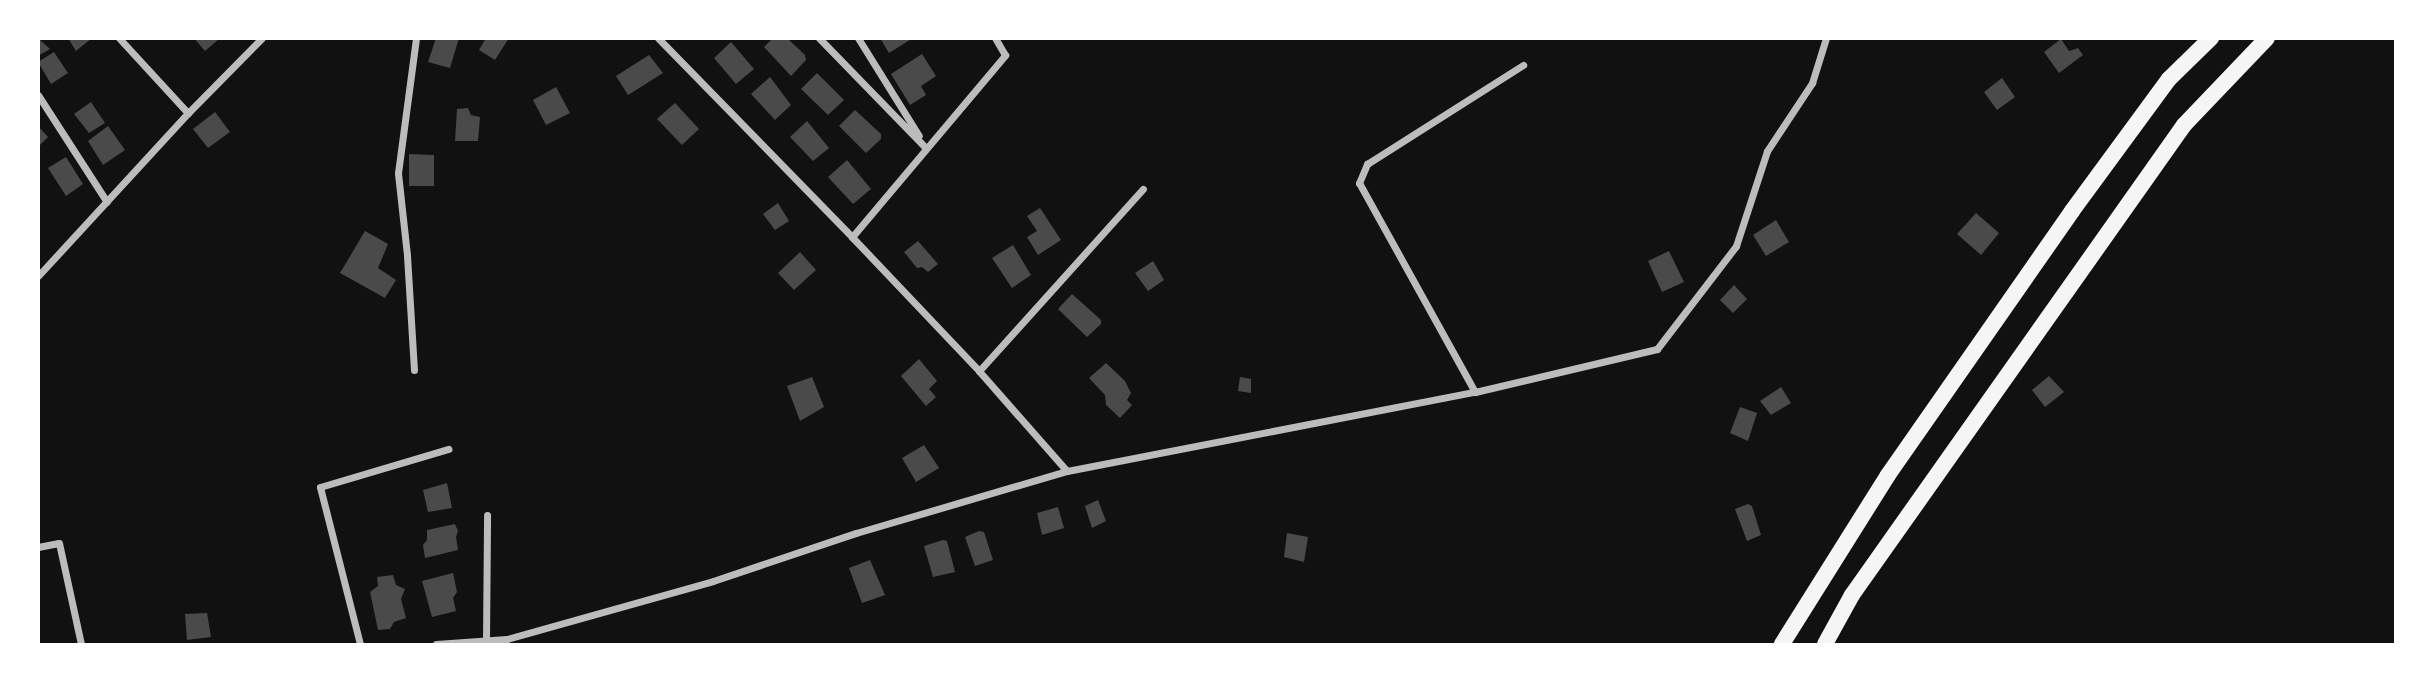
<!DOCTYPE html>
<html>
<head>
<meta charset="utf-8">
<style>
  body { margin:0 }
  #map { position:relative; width:2434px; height:683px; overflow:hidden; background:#111; font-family:Overpass,sans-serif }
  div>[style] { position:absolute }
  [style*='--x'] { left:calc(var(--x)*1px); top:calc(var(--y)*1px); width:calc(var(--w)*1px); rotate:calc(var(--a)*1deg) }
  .building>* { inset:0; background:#4a4a4a }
  .minor>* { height:7px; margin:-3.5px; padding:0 3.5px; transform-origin:3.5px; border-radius:3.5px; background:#bcbcbc }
  .trunk>* { height:16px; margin:-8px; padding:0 8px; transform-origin:8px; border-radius:8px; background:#f5f5f5 }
  span { translate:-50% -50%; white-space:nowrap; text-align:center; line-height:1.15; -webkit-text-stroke:7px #fff; paint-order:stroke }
  .frame { position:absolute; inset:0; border:40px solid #fff; pointer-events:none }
</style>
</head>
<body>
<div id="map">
  <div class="building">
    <div style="clip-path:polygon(38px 38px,50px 49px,38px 56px)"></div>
    <div style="clip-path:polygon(68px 38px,92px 38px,76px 51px)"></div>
    <div style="clip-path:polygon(194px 38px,220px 38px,205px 51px)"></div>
    <div style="clip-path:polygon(436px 38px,459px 38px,450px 68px,428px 62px)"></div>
    <div style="clip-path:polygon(486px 38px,509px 38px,495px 60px,479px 50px)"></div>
    <div style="clip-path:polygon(773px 38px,787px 38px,805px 55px,806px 60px,791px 76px,764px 47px)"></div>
    <div style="clip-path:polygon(880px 38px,913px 38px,889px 53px)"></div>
    <div style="clip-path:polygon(2061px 39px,2069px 51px,2078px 48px,2083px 55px,2059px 73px,2044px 52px)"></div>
    <div style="clip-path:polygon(731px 42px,754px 69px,736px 84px,714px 58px)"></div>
    <div style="clip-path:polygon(54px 52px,68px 73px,51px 84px,38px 62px)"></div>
    <div style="clip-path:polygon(922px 54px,936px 76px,921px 86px,926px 95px,910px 105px,891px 74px)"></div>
    <div style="clip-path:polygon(649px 55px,663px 73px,628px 95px,616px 76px)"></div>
    <div style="clip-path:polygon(817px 73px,844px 100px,828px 115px,801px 89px)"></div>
    <div style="clip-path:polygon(770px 77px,791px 105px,775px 120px,751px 94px)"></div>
    <div style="clip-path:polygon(2002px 78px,2015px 97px,1997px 110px,1984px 92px)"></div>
    <div style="clip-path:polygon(556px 87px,570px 113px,546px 125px,533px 100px)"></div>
    <div style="clip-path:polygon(91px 102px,105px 123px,89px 133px,74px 114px)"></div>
    <div style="clip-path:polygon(675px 103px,699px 129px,682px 145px,657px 119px)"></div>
    <div style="clip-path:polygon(468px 108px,471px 115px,480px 117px,478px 141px,455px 141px,457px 109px)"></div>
    <div style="clip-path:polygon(855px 110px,881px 134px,881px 139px,866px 153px,839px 126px)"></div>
    <div style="clip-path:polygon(215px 112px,230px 132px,208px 148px,193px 129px)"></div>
    <div style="clip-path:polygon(807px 121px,829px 148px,813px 161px,790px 137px)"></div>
    <div style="clip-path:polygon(38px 126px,48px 137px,38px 147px)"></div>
    <div style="clip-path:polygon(108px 126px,125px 150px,103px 165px,88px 141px)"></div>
    <div style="clip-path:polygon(409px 154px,434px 155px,434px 186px,409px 186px)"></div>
    <div style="clip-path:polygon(66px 157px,83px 184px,66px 196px,48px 168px)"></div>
    <div style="clip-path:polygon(847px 160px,871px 189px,853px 204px,828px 177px)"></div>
    <div style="clip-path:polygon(778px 203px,789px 221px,775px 230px,763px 214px)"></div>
    <div style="clip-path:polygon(1040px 208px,1061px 240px,1038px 255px,1027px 237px,1037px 231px,1027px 216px)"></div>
    <div style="clip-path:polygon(1976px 213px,1999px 233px,1981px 255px,1957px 234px)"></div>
    <div style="clip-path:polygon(1776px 220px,1789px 242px,1766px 256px,1753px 235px)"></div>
    <div style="clip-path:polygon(365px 231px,388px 244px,378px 268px,396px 280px,385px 298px,340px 273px)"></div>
    <div style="clip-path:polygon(918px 241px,938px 264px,928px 272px,922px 267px,917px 268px,904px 252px)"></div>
    <div style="clip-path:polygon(1013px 245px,1031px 275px,1012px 288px,992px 258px)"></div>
    <div style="clip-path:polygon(1669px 251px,1684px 282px,1662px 292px,1648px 261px)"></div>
    <div style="clip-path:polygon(800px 252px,816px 270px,794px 290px,778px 273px)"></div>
    <div style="clip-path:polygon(1153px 261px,1164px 280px,1148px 291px,1135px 273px)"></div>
    <div style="clip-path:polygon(1734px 285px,1747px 299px,1733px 313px,1720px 300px)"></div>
    <div style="clip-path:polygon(1072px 294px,1101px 320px,1101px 324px,1087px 337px,1058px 309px)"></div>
    <div style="clip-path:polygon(919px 359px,937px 381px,929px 389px,936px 397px,926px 406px,901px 376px)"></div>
    <div style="clip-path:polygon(1106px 363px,1125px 381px,1131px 393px,1127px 400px,1132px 405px,1120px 418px,1106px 405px,1105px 395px,1089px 378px)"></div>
    <div style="clip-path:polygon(2049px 376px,2064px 392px,2045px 407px,2032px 390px)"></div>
    <div style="clip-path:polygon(812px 377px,824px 407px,800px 421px,787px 386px)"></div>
    <div style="clip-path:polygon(1240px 377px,1251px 379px,1251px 393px,1238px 391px)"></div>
    <div style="clip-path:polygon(1781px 387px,1791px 403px,1771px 415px,1760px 401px)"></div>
    <div style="clip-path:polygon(1740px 407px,1757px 413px,1748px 441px,1730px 433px)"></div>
    <div style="clip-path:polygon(924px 445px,939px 468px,916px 482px,902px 458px)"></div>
    <div style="clip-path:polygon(447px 483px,452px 508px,428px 512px,423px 490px)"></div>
    <div style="clip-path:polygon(1098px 500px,1106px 521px,1092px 528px,1085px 506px)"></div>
    <div style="clip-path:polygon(1748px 504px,1752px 506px,1761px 535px,1747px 541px,1735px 509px)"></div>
    <div style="clip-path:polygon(1058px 507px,1064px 528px,1042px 535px,1037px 513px)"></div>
    <div style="clip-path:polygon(455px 524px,458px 531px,456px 537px,458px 550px,425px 558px,423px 545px,427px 540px,427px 530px)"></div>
    <div style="clip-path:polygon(979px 531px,984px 532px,993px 560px,975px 566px,965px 537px)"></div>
    <div style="clip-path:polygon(1287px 533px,1308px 537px,1304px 562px,1284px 557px)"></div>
    <div style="clip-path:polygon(943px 540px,947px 541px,955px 572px,933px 577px,924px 546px)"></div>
    <div style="clip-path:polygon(870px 560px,885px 595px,862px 603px,849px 568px)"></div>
    <div style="clip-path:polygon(453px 573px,457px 592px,453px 598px,456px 611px,432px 617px,422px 581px)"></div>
    <div style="clip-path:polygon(393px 575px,396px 585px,405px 589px,401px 599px,406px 618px,394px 622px,390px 629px,378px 630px,370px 592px,378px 586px,377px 577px)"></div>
    <div style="clip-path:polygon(207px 613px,211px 637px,187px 640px,185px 614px)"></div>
  </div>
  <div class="minor">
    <div style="--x:119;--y:38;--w:102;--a:47.4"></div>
    <div style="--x:658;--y:38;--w:278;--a:45.7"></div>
    <div style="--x:852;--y:237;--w:185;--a:46.5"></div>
    <div style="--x:979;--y:371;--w:133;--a:48.7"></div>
    <div style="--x:819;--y:38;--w:153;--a:45.8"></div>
    <div style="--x:858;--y:38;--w:115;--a:58.1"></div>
    <div style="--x:38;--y:95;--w:127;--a:57.2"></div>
    <div style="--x:852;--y:237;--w:238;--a:-49.9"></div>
    <div style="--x:1005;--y:55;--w:20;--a:-120"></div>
    <div style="--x:38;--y:276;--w:222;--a:-47.4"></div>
    <div style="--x:188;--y:113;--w:105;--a:-45.4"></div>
    <div style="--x:414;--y:370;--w:115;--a:-93.5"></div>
    <div style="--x:407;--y:255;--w:82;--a:-96.3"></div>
    <div style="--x:398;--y:173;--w:136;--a:-82.4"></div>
    <div style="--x:979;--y:371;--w:245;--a:-48"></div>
    <div style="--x:1475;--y:392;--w:239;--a:-119"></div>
    <div style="--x:1359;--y:183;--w:21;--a:-67"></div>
    <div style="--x:1367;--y:164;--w:185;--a:-32.4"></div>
    <div style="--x:38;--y:547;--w:21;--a:-11"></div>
    <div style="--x:59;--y:543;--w:103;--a:77.7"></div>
    <div style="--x:486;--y:640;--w:125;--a:-89.5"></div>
    <div style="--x:360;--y:644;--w:162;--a:-104.3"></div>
    <div style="--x:320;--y:487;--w:134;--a:-16.5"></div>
    <div style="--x:436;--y:644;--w:71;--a:-4"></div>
    <div style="--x:507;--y:639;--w:214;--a:-15.7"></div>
    <div style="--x:713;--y:581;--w:151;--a:-18.6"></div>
    <div style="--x:856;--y:533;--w:220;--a:-16.4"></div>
    <div style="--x:1067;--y:471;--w:416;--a:-11"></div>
    <div style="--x:1475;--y:392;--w:187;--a:-13.3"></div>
    <div style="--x:1657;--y:349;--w:130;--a:-52.5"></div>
    <div style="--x:1736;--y:246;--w:100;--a:-71.9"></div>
    <div style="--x:1767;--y:151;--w:82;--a:-56.5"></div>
    <div style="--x:1812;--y:83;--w:47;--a:-72.7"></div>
  </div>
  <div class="trunk">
    <div style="--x:1782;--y:644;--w:199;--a:-57.9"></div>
    <div style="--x:1888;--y:475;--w:322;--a:-55.1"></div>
    <div style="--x:2072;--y:211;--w:164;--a:-53.7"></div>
    <div style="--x:2169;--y:79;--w:59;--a:-44.3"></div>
    <div style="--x:1825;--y:644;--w:56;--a:-61.1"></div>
    <div style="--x:1852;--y:595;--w:575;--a:-54.76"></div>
    <div style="--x:2184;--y:125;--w:120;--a:-46.3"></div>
  </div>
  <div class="frame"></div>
</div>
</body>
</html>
